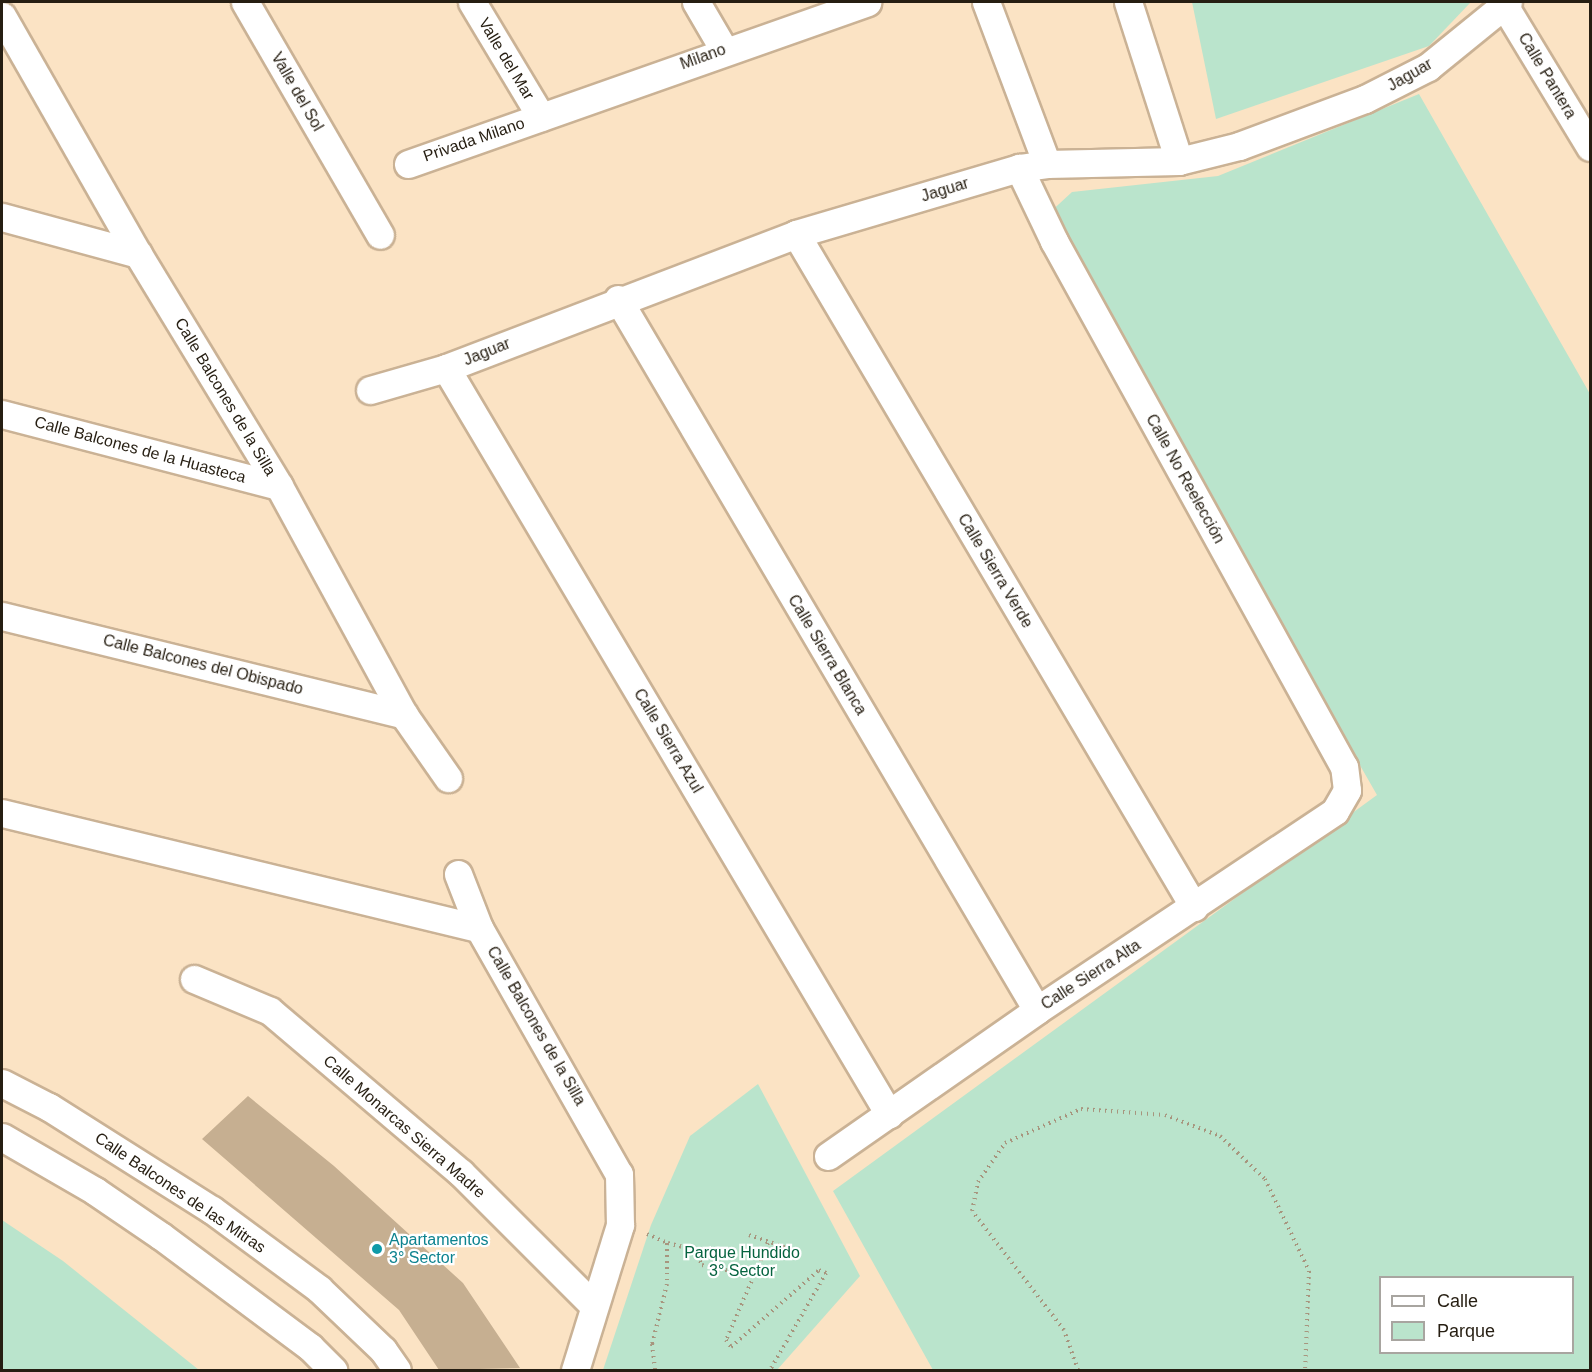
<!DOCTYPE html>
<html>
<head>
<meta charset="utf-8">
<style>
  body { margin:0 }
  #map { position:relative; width:1592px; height:1372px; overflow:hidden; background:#fbe3c4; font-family:Helvetica,sans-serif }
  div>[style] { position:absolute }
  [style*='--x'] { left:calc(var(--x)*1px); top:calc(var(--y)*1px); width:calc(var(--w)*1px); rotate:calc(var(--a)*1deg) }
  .green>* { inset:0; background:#bae4cc }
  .building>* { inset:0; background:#c6af91 }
  .path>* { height:4px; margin-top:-2px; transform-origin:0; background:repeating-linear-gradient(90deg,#a7957e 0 1.5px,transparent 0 6px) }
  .roads { filter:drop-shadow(2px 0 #cab295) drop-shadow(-2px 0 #cab295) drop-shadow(0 2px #cab295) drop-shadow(0 -2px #cab295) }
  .street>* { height:27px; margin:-13.5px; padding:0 13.5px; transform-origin:13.5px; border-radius:13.5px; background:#fff }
  .dots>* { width:16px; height:16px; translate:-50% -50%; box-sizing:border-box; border:3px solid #fff; border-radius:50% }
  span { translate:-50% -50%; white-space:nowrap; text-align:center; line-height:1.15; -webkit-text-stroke:4.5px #fff; paint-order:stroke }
  .street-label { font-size:16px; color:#261e12 }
  .culture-label { font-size:16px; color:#0d838f }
  .left { translate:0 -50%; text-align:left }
  .park-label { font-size:16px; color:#05633f }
  .frame { position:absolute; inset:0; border:3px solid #261e12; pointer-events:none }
  .legend { position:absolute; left:1379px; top:1276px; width:195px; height:78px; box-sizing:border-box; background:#fff; border:2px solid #a8a5a0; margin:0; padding:8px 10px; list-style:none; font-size:18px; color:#261e12 }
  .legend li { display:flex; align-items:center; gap:12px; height:30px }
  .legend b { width:30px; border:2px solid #a8a5a0 }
</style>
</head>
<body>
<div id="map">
  <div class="green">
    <div style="clip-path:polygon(1192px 2px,1471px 2px,1429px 46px,1216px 119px)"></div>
    <div style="clip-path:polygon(evenodd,1419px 94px,1590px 394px,1590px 1370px,933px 1370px,833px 1191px,1377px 795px,1046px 216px,1072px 192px,1218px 176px,1419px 94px,1380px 1278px,1572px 1278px,1572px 1352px,1380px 1352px,1380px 1278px)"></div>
    <div style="clip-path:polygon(758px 1084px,860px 1276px,777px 1370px,603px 1370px,651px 1225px,690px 1136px)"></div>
    <div style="clip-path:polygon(2px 1220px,63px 1261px,199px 1370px,2px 1370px)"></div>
  </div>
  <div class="building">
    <div style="clip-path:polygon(248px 1096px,334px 1166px,463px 1283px,520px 1368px,439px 1370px,399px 1310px,202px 1139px)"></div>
  </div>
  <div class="path">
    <div style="--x:647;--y:1234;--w:22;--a:24"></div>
    <div style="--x:667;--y:1243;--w:41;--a:90"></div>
    <div style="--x:667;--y:1284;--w:62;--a:104"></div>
    <div style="--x:652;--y:1344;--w:26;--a:83"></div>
    <div style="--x:749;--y:1235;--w:39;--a:19"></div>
    <div style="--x:668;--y:1243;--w:28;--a:15"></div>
    <div style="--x:695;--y:1250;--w:17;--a:65"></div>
    <div style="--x:702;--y:1265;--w:53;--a:11.9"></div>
    <div style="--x:768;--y:1243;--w:106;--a:113.4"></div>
    <div style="--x:726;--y:1340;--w:9;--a:54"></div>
    <div style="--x:731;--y:1347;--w:117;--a:-41.2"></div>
    <div style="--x:819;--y:1270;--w:8;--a:23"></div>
    <div style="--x:826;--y:1273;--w:112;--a:120"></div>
    <div style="--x:1078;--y:1370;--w:42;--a:-109.3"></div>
    <div style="--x:1064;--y:1330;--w:150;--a:-127.7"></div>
    <div style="--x:972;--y:1211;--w:30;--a:-78"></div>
    <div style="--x:978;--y:1182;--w:47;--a:-55.3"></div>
    <div style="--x:1005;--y:1143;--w:83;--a:-24.1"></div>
    <div style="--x:1081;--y:1109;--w:84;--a:4.1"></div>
    <div style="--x:1165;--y:1115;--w:59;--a:20.9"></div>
    <div style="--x:1220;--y:1136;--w:62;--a:43.7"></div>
    <div style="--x:1265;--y:1179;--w:102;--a:64.4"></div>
    <div style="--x:1309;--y:1271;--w:99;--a:92.3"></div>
  </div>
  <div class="roads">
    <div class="street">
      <div style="--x:245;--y:2;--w:269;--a:59.9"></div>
      <div style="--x:472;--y:2;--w:134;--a:59"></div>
      <div style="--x:696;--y:2;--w:56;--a:59.7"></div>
      <div style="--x:986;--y:2;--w:173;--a:69.4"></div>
      <div style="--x:1128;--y:2;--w:167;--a:72.2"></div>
      <div style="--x:1504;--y:5;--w:166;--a:58.8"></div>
      <div style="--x:2;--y:16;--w:274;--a:60.3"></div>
      <div style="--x:138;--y:254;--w:271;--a:58.7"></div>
      <div style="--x:279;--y:486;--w:261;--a:61.4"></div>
      <div style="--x:404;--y:715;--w:77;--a:55.1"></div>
      <div style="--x:408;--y:164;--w:487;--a:-19.4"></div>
      <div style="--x:2;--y:217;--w:141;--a:15.2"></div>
      <div style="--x:796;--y:234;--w:782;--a:59.4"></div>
      <div style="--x:618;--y:299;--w:825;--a:59.49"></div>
      <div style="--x:446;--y:368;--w:868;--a:59.3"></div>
      <div style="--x:370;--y:390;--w:79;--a:-16.1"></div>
      <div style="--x:446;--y:368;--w:375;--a:-20.9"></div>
      <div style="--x:796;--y:234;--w:233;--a:-16.5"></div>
      <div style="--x:1019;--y:168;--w:28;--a:-8"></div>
      <div style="--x:1047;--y:164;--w:132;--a:-1.3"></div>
      <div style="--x:1179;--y:161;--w:62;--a:-14"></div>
      <div style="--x:1239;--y:146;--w:134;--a:-20.5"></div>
      <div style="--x:1365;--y:99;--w:71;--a:-26.9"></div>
      <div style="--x:1428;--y:67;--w:103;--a:-39.1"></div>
      <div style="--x:2;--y:414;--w:286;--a:14.6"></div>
      <div style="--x:2;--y:616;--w:414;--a:13.8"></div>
      <div style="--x:2;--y:813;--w:491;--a:13.6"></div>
      <div style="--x:458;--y:874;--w:58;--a:68.7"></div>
      <div style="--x:479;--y:928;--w:283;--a:60.4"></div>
      <div style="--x:619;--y:1174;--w:51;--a:88.9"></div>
      <div style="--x:620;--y:1225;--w:152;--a:107.2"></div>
      <div style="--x:194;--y:979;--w:82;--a:22.8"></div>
      <div style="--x:270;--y:1011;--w:250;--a:40.3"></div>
      <div style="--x:461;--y:1173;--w:187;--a:45"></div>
      <div style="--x:2;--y:1083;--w:53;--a:27.1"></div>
      <div style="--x:49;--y:1107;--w:193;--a:32.3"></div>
      <div style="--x:212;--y:1210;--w:133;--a:36.4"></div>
      <div style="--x:319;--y:1289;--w:88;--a:43.6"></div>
      <div style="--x:383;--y:1350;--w:24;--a:55"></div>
      <div style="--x:2;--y:1137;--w:108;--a:30.1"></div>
      <div style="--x:95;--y:1191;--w:80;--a:34.3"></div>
      <div style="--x:161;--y:1236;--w:186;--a:36.7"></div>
      <div style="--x:310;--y:1347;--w:33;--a:45"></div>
      <div style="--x:828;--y:1156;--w:255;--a:-34.9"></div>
      <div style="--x:1037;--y:1010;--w:358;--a:-33.7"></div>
      <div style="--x:1335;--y:811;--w:24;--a:-60"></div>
      <div style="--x:1347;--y:790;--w:23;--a:-97"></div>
      <div style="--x:1344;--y:767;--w:601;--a:-118.87"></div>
      <div style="--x:1054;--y:241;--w:81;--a:-115.6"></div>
    </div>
  </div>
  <div class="dots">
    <div style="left:377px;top:1249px;background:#0f9aa8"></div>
  </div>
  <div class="street-label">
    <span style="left:703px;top:57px;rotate:-20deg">Milano</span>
    <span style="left:506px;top:59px;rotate:59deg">Valle del Mar</span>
    <span style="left:1410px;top:75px;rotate:-30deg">Jaguar</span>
    <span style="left:1547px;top:76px;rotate:59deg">Calle Pantera</span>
    <span style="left:297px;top:92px;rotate:60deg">Valle del Sol</span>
    <span style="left:474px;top:140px;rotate:-19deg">Privada Milano</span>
    <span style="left:945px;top:190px;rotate:-17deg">Jaguar</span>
    <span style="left:487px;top:352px;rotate:-22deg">Jaguar</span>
    <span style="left:225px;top:397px;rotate:59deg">Calle Balcones de la Silla</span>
    <span style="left:140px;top:450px;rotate:15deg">Calle Balcones de la Huasteca</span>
    <span style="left:1185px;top:479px;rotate:61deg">Calle No Reelección</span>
    <span style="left:995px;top:571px;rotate:59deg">Calle Sierra Verde</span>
    <span style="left:827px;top:655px;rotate:59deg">Calle Sierra Blanca</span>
    <span style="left:203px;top:665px;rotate:14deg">Calle Balcones del Obispado</span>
    <span style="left:668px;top:741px;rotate:59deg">Calle Sierra Azul</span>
    <span style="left:1091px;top:975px;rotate:-33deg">Calle Sierra Alta</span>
    <span style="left:536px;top:1026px;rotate:60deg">Calle Balcones de la Silla</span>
    <span style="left:404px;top:1127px;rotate:41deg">Calle Monarcas Sierra Madre</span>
    <span style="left:180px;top:1193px;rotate:34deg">Calle Balcones de las Mitras</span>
  </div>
  <div class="culture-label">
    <span class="left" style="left:389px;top:1249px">Apartamentos<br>3° Sector</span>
  </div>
  <div class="park-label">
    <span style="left:742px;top:1262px">Parque Hundido<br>3° Sector</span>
  </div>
  <div class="frame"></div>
  <ul class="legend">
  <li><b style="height:8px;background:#fff"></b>Calle</li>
  <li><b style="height:16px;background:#bae4cc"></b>Parque</li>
  </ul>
</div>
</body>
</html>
